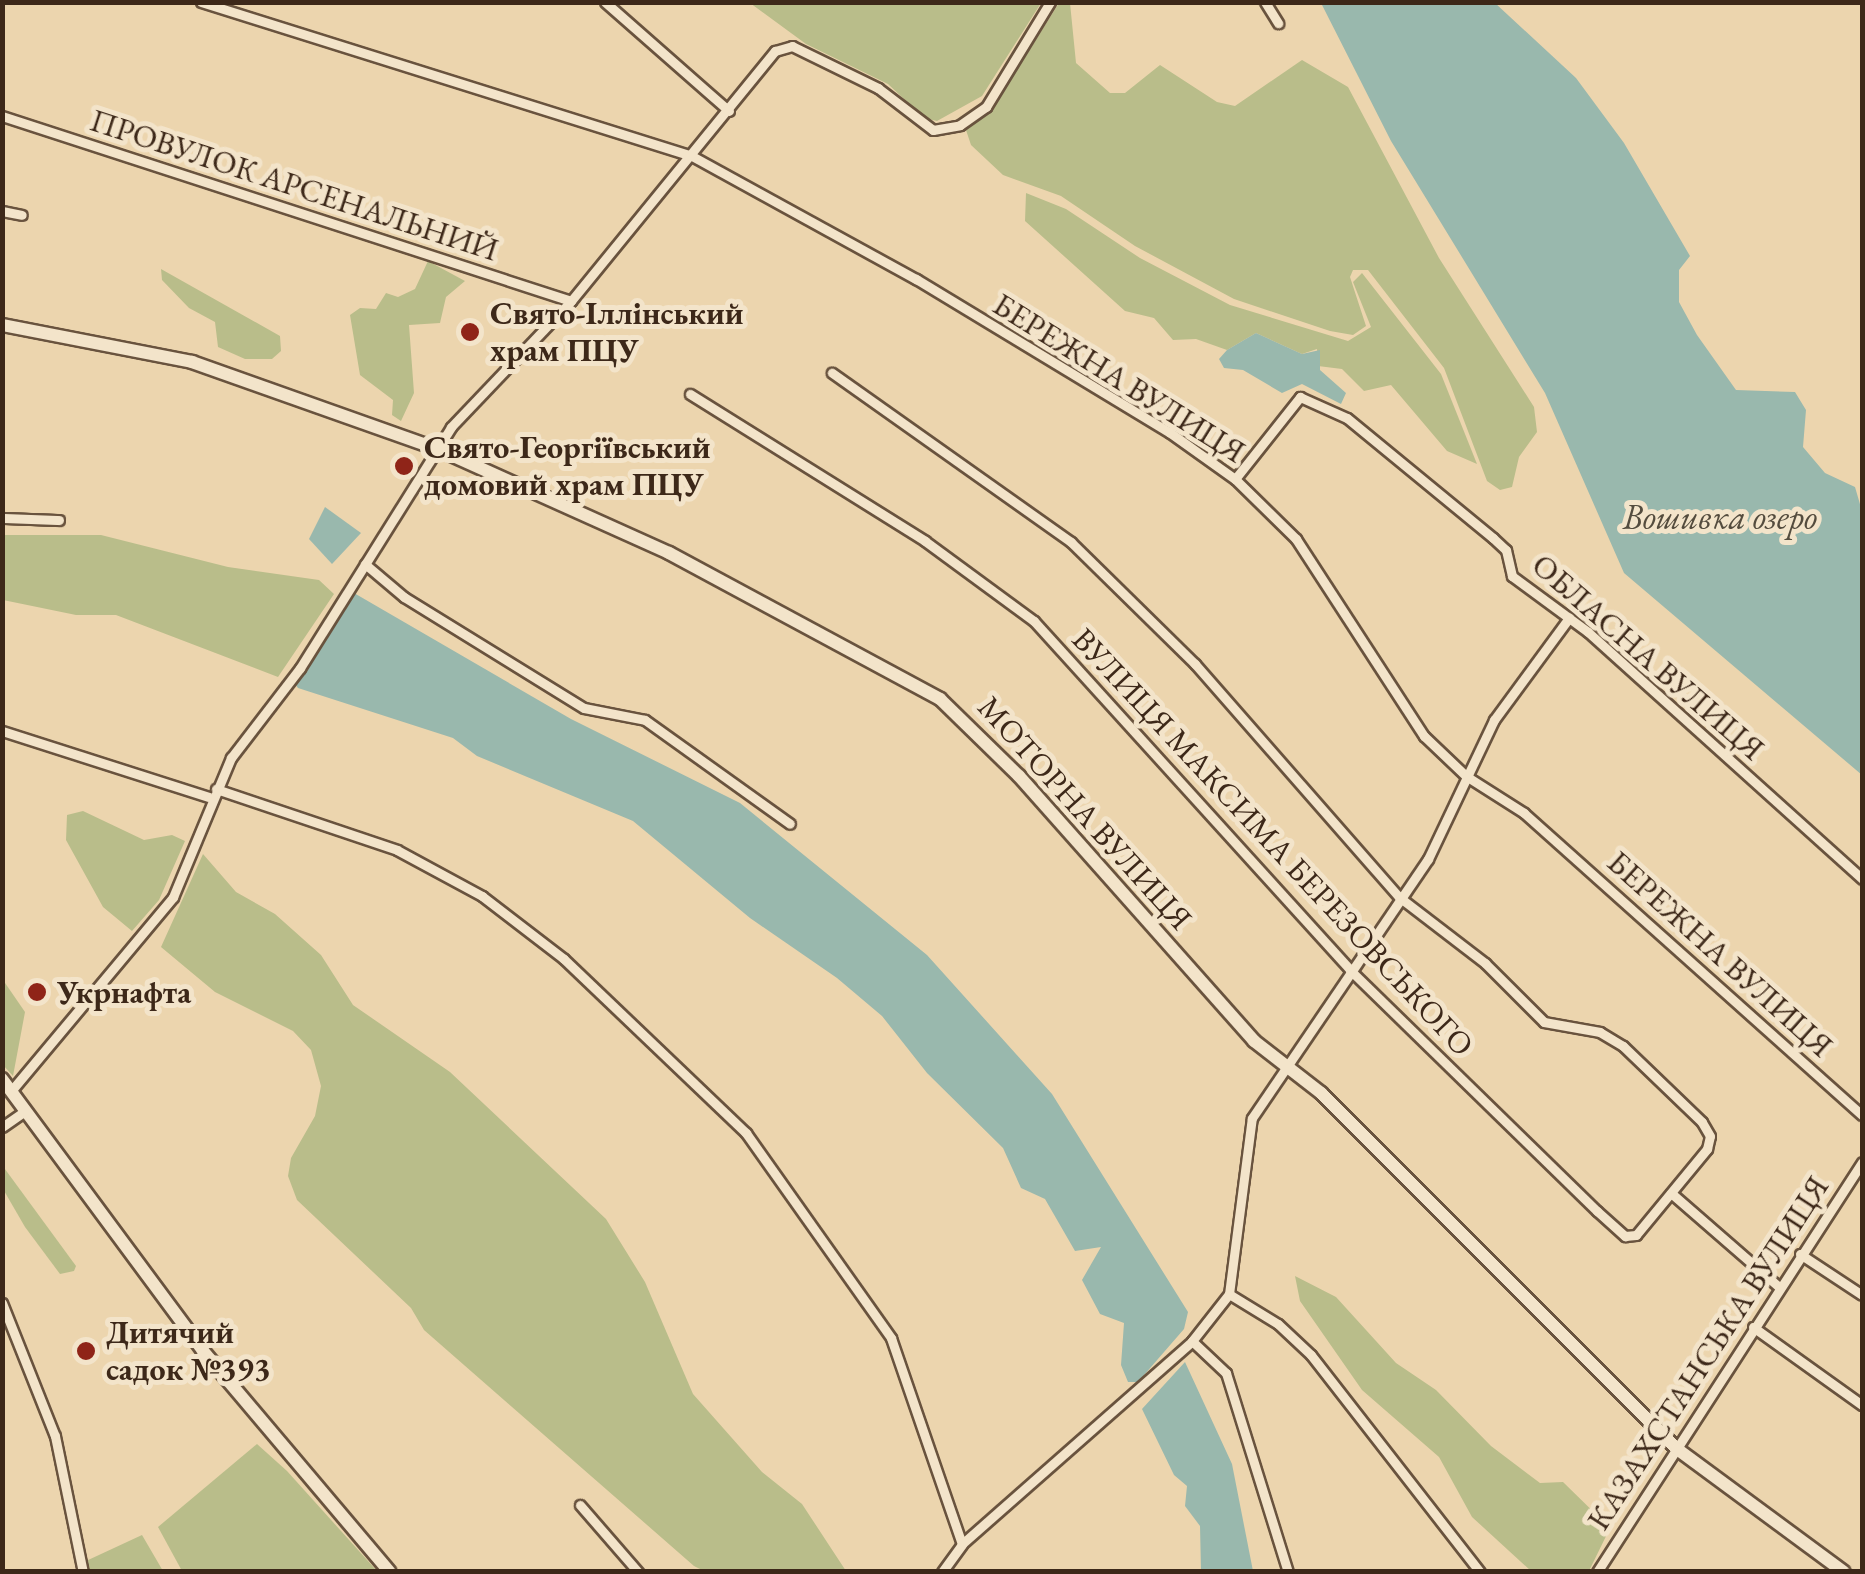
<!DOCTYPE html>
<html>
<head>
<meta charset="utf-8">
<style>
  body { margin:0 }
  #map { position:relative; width:1865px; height:1574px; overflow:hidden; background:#ecd5ae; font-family:"EB Garamond",serif }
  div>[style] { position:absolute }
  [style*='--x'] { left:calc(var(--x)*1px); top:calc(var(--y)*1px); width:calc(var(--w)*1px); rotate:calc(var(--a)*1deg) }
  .green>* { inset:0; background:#b9bd8a }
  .water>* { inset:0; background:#99b8ad }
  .roads { filter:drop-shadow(2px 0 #69533e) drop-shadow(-2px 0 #69533e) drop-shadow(0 2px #69533e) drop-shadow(0 -2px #69533e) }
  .street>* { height:9px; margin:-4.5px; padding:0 4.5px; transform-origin:4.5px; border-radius:4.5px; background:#f3e4ca }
  .secondary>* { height:12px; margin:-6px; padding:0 6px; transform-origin:6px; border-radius:6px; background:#f3e4ca }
  .dots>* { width:28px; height:28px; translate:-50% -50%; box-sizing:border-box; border:5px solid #f3e4ca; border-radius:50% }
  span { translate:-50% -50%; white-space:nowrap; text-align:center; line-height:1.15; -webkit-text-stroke:10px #f3e4ca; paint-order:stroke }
  .street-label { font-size:32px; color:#3d2819 }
  .poi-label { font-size:32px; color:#3d2819; font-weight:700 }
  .left { translate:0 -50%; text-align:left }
  .water-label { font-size:35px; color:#544c3e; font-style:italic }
  .frame { position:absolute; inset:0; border:5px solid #3d2819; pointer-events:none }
</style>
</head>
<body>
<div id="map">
  <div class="green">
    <div style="clip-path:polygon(750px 3px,1041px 3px,982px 96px,937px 121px,924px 118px,888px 84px,806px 44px)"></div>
    <div style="clip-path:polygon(1059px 3px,1070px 3px,1076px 63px,1110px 93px,1125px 93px,1160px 65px,1217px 102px,1235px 106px,1302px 60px,1348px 87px,1439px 258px,1534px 407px,1537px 432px,1519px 457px,1512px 487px,1500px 490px,1487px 481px,1444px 368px,1368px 270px,1353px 270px,1350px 277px,1366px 326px,1353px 335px,1330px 331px,1234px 299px,1135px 246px,1061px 196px,1003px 175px,971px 145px,966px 130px,995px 105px)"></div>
    <div style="clip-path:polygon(1026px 193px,1066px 209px,1140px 258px,1230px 305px,1348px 341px,1371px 327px,1353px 282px,1362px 273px,1441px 374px,1477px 464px,1447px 451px,1391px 385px,1364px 391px,1342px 369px,1318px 366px,1317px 349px,1302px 354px,1256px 333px,1227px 350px,1196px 339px,1173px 340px,1154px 318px,1125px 311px,1025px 221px)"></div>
    <div style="clip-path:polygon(428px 261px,465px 281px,446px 297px,440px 323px,409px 325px,414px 393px,401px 421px,392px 415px,393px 400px,360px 375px,350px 315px,360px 308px,376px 309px,386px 293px,398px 297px,415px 289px)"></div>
    <div style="clip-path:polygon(161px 269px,280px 336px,281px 351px,272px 359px,245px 359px,218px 347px,215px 322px,189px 308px,162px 280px)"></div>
    <div style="clip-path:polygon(3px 535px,101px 535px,228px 567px,319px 580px,334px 594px,278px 677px,116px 615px,76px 615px,3px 600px)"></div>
    <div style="clip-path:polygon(83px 811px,144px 840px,172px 835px,185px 841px,159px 900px,132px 931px,103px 907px,66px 840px,67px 815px)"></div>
    <div style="clip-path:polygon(203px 854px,236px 892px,275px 914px,321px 955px,353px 1005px,450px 1072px,606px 1219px,645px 1282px,693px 1394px,762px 1472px,802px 1504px,846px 1571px,706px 1572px,694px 1566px,424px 1330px,411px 1308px,297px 1200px,288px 1176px,291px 1158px,315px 1116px,321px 1086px,311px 1050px,293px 1031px,215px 992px,161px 947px)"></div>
    <div style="clip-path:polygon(3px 980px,25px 1012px,13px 1076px,3px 1065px)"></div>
    <div style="clip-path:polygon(2px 1165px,76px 1266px,74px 1271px,60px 1274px,25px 1227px,3px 1189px)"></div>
    <div style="clip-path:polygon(1295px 1276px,1336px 1297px,1396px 1363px,1436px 1390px,1491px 1446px,1540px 1483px,1563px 1482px,1610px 1528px,1589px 1571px,1531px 1571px,1472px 1517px,1439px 1457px,1362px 1390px,1300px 1301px)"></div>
    <div style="clip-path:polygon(257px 1444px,287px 1471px,377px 1571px,182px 1571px,158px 1527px)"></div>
    <div style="clip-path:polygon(142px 1535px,163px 1571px,87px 1571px,86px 1561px)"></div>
  </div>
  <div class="water">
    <div style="clip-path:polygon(1321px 3px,1495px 3px,1576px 78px,1624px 143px,1690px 256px,1679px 270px,1679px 302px,1697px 335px,1736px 390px,1795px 392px,1806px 410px,1803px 447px,1825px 473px,1855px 487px,1862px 511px,1862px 775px,1624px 573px,1545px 393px,1391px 141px)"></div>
    <div style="clip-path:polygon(1256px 333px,1302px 354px,1320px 350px,1320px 370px,1346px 393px,1341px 404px,1302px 384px,1282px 393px,1243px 370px,1224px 368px,1219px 359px,1227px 350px)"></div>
    <div style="clip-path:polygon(325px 507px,361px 533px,332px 564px,309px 539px)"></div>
    <div style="clip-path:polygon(354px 593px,571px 719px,740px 803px,927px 955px,1052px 1094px,1188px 1312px,1184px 1329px,1138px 1382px,1128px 1382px,1121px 1365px,1124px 1323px,1100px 1314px,1082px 1280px,1101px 1247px,1075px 1251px,1045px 1199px,1021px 1188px,1003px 1148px,927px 1073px,882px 1016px,837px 978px,750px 918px,633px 821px,477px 756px,453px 738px,298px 688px,295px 684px)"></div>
    <div style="clip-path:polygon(1185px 1362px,1232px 1464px,1253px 1571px,1201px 1571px,1200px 1526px,1185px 1506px,1187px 1486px,1174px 1475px,1142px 1409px)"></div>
  </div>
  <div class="roads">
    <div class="street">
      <div style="--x:201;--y:2;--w:515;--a:17.41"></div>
      <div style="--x:692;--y:156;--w:256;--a:28.8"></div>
      <div style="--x:916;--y:279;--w:296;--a:31.2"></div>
      <div style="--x:1169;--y:432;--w:81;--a:35.5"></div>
      <div style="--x:1235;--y:479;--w:86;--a:44.5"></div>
      <div style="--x:1296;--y:539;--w:235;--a:57"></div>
      <div style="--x:1424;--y:736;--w:58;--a:43.6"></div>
      <div style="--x:1466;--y:776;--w:69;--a:32.5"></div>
      <div style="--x:1524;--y:813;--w:453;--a:41.8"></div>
      <div style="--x:605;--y:2;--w:165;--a:41.3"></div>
      <div style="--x:1265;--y:2;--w:25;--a:58"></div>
      <div style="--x:2;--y:116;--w:598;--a:18.01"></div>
      <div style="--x:2;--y:211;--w:20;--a:11"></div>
      <div style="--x:690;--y:394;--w:277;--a:32"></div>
      <div style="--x:925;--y:541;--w:135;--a:36.3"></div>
      <div style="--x:1034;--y:621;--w:471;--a:47.8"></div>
      <div style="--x:1350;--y:970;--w:345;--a:44.3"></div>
      <div style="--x:1597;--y:1211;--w:38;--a:42"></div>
      <div style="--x:1625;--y:1236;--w:11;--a:-5"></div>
      <div style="--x:1636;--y:1235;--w:112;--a:-50.5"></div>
      <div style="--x:1707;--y:1149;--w:13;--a:-77"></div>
      <div style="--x:1710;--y:1136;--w:16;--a:-120"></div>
      <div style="--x:1702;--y:1122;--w:110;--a:-136.1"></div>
      <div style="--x:1623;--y:1046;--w:27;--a:-149"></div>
      <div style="--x:1600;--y:1032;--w:57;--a:-169.9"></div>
      <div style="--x:1544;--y:1022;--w:83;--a:-135"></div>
      <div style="--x:1485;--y:963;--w:108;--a:-142.5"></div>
      <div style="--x:1399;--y:897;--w:310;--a:-131.2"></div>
      <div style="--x:1195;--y:664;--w:174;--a:-135.5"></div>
      <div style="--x:1071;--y:542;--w:293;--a:-144.7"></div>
      <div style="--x:1235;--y:479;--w:105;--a:-51.6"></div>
      <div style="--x:1300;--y:397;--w:51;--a:24.1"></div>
      <div style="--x:1347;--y:418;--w:189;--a:39.4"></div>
      <div style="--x:1493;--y:538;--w:18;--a:43"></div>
      <div style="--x:1506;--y:550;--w:27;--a:77"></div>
      <div style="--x:1512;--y:576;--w:94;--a:36.4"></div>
      <div style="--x:1588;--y:632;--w:369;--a:42"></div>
      <div style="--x:2;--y:518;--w:57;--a:2"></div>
      <div style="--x:365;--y:564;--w:51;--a:40.2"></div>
      <div style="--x:404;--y:597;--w:211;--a:31.7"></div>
      <div style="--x:584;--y:708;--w:62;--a:11.1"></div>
      <div style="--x:645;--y:720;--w:178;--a:35.6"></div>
      <div style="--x:2;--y:731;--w:217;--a:17.7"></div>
      <div style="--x:216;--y:789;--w:191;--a:18.6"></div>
      <div style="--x:397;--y:850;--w:97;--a:28.4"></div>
      <div style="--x:482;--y:896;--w:103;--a:37.5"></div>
      <div style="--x:564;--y:959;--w:252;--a:43.7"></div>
      <div style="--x:746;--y:1133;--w:251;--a:54.7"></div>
      <div style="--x:891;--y:1338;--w:218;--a:71"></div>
      <div style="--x:11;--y:1091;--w:253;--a:-50.1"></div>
      <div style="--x:173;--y:897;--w:151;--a:-67.4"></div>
      <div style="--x:231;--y:758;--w:113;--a:-52.5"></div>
      <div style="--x:300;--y:668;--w:284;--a:-57.9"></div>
      <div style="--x:451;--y:427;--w:174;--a:-46.4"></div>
      <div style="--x:571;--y:301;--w:323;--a:-50.8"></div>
      <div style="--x:775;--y:51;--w:18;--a:-16"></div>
      <div style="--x:792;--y:46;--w:96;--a:26"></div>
      <div style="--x:878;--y:88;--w:69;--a:37.4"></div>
      <div style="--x:933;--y:130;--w:27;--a:-10"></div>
      <div style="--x:960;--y:125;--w:32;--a:-35"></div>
      <div style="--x:986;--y:107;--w:123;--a:-58.6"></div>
      <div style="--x:2;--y:1127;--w:28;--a:-35"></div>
      <div style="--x:1671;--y:1193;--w:143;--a:41"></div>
      <div style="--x:1800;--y:1254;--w:74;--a:33.5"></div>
      <div style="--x:1229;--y:1294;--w:57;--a:31.5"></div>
      <div style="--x:1278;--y:1324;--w:45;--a:43.2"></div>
      <div style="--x:1311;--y:1355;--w:275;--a:52.1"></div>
      <div style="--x:2;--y:1303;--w:143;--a:68.3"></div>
      <div style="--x:55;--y:1436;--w:139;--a:78.4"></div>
      <div style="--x:1753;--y:1327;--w:134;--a:35.6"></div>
      <div style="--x:1192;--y:1341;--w:47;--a:43.3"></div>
      <div style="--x:1226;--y:1373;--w:208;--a:72.7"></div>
      <div style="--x:580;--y:1505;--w:89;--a:49.1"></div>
      <div style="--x:942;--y:1572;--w:34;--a:-54"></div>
      <div style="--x:962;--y:1544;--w:307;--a:-41.4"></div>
      <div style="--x:1192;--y:1341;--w:60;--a:-51.8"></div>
      <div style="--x:1229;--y:1294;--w:177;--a:-82.6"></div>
      <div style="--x:1252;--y:1118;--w:313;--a:-55.8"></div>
      <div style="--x:1428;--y:859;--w:154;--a:-64.6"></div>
      <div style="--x:1494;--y:720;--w:127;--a:-53.7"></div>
      <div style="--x:1597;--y:1572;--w:488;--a:-57.1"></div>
    </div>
    <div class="secondary">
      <div style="--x:2;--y:325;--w:194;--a:11"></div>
      <div style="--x:192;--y:362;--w:263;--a:19.5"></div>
      <div style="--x:440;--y:450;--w:251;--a:24.2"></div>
      <div style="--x:669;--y:553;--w:308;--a:28.3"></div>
      <div style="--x:940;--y:699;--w:110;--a:44.3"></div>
      <div style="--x:1019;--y:776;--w:354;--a:48.4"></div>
      <div style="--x:1254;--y:1041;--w:85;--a:37.8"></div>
      <div style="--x:1321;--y:1093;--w:503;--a:45"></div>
      <div style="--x:1677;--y:1449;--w:207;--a:36.4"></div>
      <div style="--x:2;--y:1079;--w:338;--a:53.5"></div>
      <div style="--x:203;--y:1351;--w:289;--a:49.8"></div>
    </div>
  </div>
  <div class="dots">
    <div style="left:470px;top:332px;background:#8f2418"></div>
    <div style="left:404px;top:466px;background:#8f2418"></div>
    <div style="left:37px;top:992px;background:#8f2418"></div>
    <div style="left:86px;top:1351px;background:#8f2418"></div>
  </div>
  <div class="street-label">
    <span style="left:294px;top:185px;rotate:18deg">ПРОВУЛОК АРСЕНАЛЬНИЙ</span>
    <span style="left:1119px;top:378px;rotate:32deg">БЕРЕЖНА ВУЛИЦЯ</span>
    <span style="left:1648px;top:657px;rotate:41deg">ОБЛАСНА ВУЛИЦЯ</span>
    <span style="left:1085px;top:813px;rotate:48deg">МОТОРНА ВУЛИЦЯ</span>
    <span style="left:1273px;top:842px;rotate:47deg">ВУЛИЦЯ МАКСИМА БЕРЕЗОВСЬКОГО</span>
    <span style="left:1720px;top:954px;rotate:42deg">БЕРЕЖНА ВУЛИЦЯ</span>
    <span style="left:1708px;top:1353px;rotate:-57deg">КАЗАХСТАНСЬКА ВУЛИЦЯ</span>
  </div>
  <div class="poi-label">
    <span class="left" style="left:490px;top:332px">Свято-Іллінський<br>храм ПЦУ</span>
    <span class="left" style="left:424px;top:466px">Свято-Георгіївський<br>домовий храм ПЦУ</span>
    <span class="left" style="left:57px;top:992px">Укрнафта</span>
    <span class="left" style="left:106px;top:1351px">Дитячий<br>садок №393</span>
  </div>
  <div class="water-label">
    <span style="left:1720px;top:517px">Вошивка озеро</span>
  </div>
  <div class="frame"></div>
</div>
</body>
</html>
